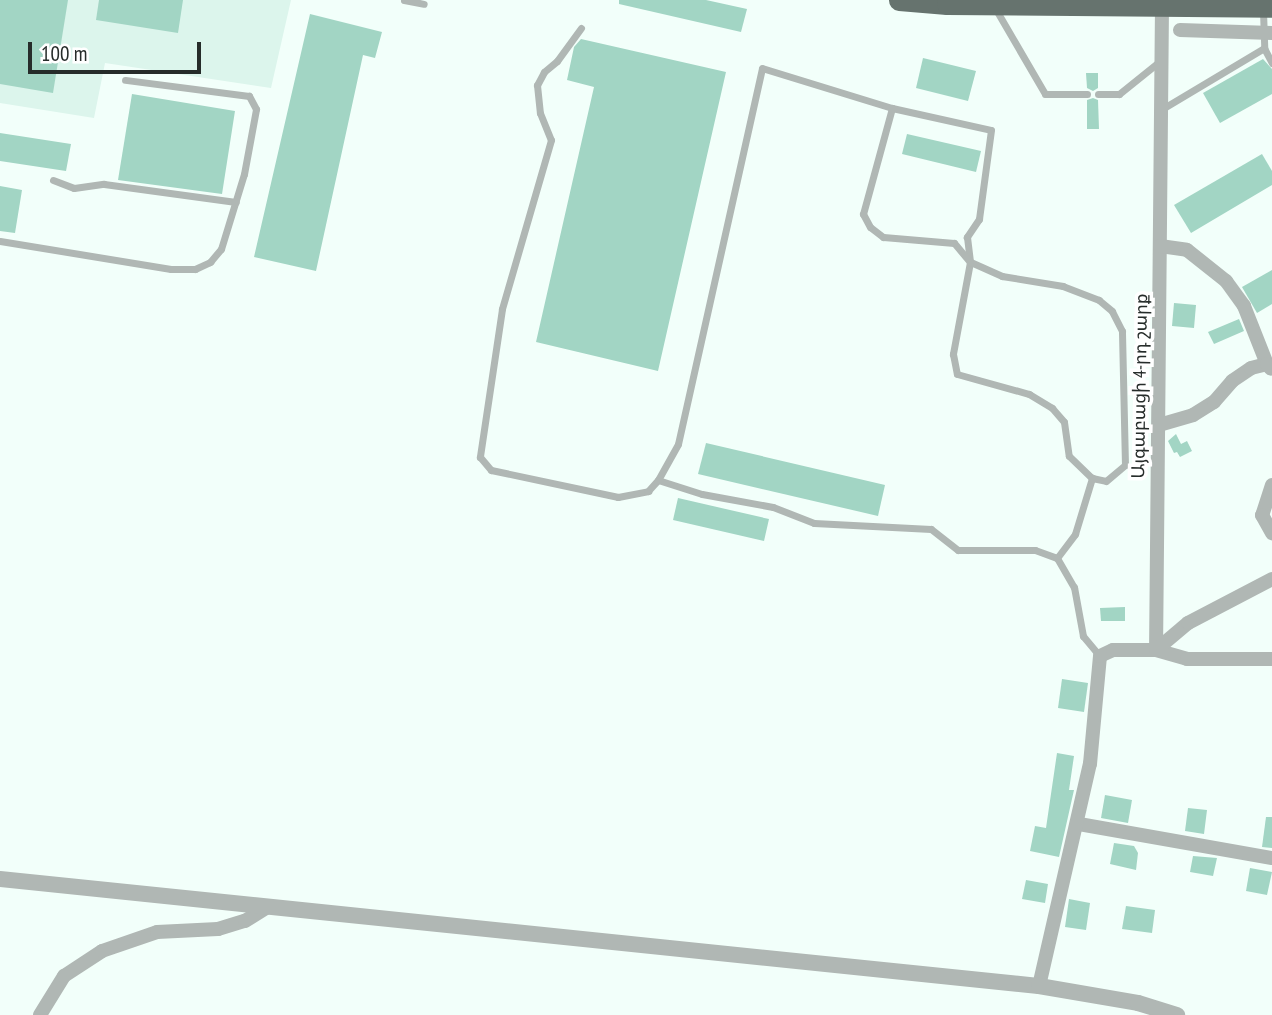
<!DOCTYPE html>
<html>
<head>
<meta charset="utf-8">
<style>
  body { margin:0 }
  #map { position:relative; width:1272px; height:1015px; overflow:hidden; background:#f2fffa; font-family:"PT Sans Narrow","Noto Sans Armenian",sans-serif }
  div>[style] { position:absolute }
  [style*='--x'] { left:calc(var(--x)*1px); top:calc(var(--y)*1px); width:calc(var(--w)*1px); rotate:calc(var(--a)*1deg) }
  .built>* { inset:0; background:#dcf5ec }
  .building>* { inset:0; background:#a2d5c4 }
  .service>* { height:7px; margin:-3.5px; padding:0 3.5px; transform-origin:3.5px; border-radius:3.5px; background:#b0b7b4 }
  .minor>* { height:14px; margin:-7px; padding:0 7px; transform-origin:7px; border-radius:7px; background:#b0b7b4 }
  .tertiary>* { height:16px; margin:-8px; padding:0 8px; transform-origin:8px; border-radius:8px; background:#b0b7b4 }
  .trunk>* { height:21px; margin:-10.5px; padding:0 10.5px; transform-origin:10.5px; border-radius:10.5px; background:#66736e }
  span { translate:-50% -50%; white-space:nowrap; text-align:center; line-height:1.15; -webkit-text-stroke:7px #fff; paint-order:stroke }
  .street-label { font-size:18px; color:#262c2a }
  .scale { position:absolute; left:28px; top:42px; width:173px; height:32px; box-sizing:border-box; border:4px solid #262c2a; border-top:0; padding-left:9px; font-size:21px; line-height:24px; white-space:nowrap; color:#262c2a; -webkit-text-stroke:5px #fff; paint-order:stroke }
</style>
</head>
<body>
<div id="map">
  <div class="built">
    <div style="clip-path:polygon(0 0,291px 0,271px 88px,105px 63px,94px 118px,0 103px)"></div>
  </div>
  <div class="building">
    <div style="clip-path:polygon(0 0,68px 0,53px 93px,0 84px)"></div>
    <div style="clip-path:polygon(99px 0,183px 0,178px 33px,96px 20px)"></div>
    <div style="clip-path:polygon(619px 0,706px 0,747px 9px,741px 32px,619px 4px)"></div>
    <div style="clip-path:polygon(310px 14px,382px 32px,375px 58px,363px 55px,316px 271px,254px 257px)"></div>
    <div style="clip-path:polygon(581px 39px,726px 72px,658px 371px,536px 342px,594px 87px,567px 80px,574px 47px)"></div>
    <div style="clip-path:polygon(923px 58px,976px 71px,968px 101px,916px 88px)"></div>
    <div style="clip-path:polygon(1263px 59px,1272px 69px,1272px 94px,1220px 123px,1203px 93px)"></div>
    <div style="clip-path:polygon(1086px 73px,1098px 73px,1098px 88px,1093px 91px,1087px 88px)"></div>
    <div style="clip-path:polygon(132px 94px,235px 111px,222px 194px,118px 180px)"></div>
    <div style="clip-path:polygon(1093px 98px,1098px 100px,1099px 129px,1087px 129px,1087px 100px)"></div>
    <div style="clip-path:polygon(0 133px,71px 144px,66px 171px,0 161px)"></div>
    <div style="clip-path:polygon(907px 134px,981px 151px,976px 172px,902px 154px)"></div>
    <div style="clip-path:polygon(1262px 154px,1272px 171px,1272px 185px,1191px 233px,1174px 205px)"></div>
    <div style="clip-path:polygon(0 186px,22px 190px,15px 233px,0 231px)"></div>
    <div style="clip-path:polygon(1272px 270px,1272px 304px,1257px 313px,1242px 287px)"></div>
    <div style="clip-path:polygon(1174px 303px,1196px 305px,1194px 328px,1172px 326px)"></div>
    <div style="clip-path:polygon(1239px 319px,1244px 331px,1214px 344px,1208px 332px)"></div>
    <div style="clip-path:polygon(1176px 434px,1181px 444px,1187px 441px,1192px 451px,1180px 457px,1177px 452px,1174px 453px,1168px 441px)"></div>
    <div style="clip-path:polygon(706px 443px,885px 485px,878px 516px,698px 474px)"></div>
    <div style="clip-path:polygon(678px 498px,769px 519px,764px 541px,673px 520px)"></div>
    <div style="clip-path:polygon(1125px 607px,1125px 621px,1101px 621px,1100px 608px)"></div>
    <div style="clip-path:polygon(1062px 679px,1088px 683px,1084px 712px,1058px 708px)"></div>
    <div style="clip-path:polygon(1057px 753px,1074px 756px,1069px 790px,1074px 790px,1059px 857px,1030px 851px,1035px 826px,1046px 828px)"></div>
    <div style="clip-path:polygon(1105px 795px,1132px 800px,1128px 823px,1101px 818px)"></div>
    <div style="clip-path:polygon(1188px 808px,1207px 810px,1204px 834px,1185px 831px)"></div>
    <div style="clip-path:polygon(1266px 817px,1272px 817px,1272px 848px,1262px 847px)"></div>
    <div style="clip-path:polygon(1114px 843px,1134px 846px,1138px 853px,1136px 870px,1110px 864px)"></div>
    <div style="clip-path:polygon(1193px 856px,1217px 858px,1213px 876px,1190px 872px)"></div>
    <div style="clip-path:polygon(1250px 868px,1272px 872px,1267px 895px,1246px 891px)"></div>
    <div style="clip-path:polygon(1026px 880px,1048px 884px,1045px 903px,1022px 899px)"></div>
    <div style="clip-path:polygon(1069px 899px,1090px 903px,1086px 930px,1065px 927px)"></div>
    <div style="clip-path:polygon(1126px 906px,1155px 910px,1152px 933px,1122px 929px)"></div>
  </div>
  <div class="service">
    <div style="--x:404;--y:0;--w:20;--a:11"></div>
    <div style="--x:995;--y:8;--w:99;--a:59.8"></div>
    <div style="--x:1045;--y:94;--w:42;--a:0"></div>
    <div style="--x:1263;--y:11;--w:37;--a:88"></div>
    <div style="--x:1264;--y:48;--w:17;--a:62"></div>
    <div style="--x:581;--y:28;--w:41;--a:126"></div>
    <div style="--x:557;--y:61;--w:17;--a:140"></div>
    <div style="--x:544;--y:72;--w:15;--a:118"></div>
    <div style="--x:537;--y:85;--w:28;--a:84"></div>
    <div style="--x:540;--y:113;--w:29;--a:68"></div>
    <div style="--x:551;--y:140;--w:176;--a:106.2"></div>
    <div style="--x:502;--y:309;--w:150;--a:98.5"></div>
    <div style="--x:480;--y:457;--w:17;--a:50"></div>
    <div style="--x:491;--y:470;--w:130;--a:12"></div>
    <div style="--x:618;--y:497;--w:31;--a:-11"></div>
    <div style="--x:648;--y:491;--w:15;--a:-48"></div>
    <div style="--x:658;--y:480;--w:41;--a:-60.9"></div>
    <div style="--x:678;--y:444;--w:385;--a:-77.4"></div>
    <div style="--x:762;--y:68;--w:136;--a:17.1"></div>
    <div style="--x:892;--y:108;--w:101;--a:12.5"></div>
    <div style="--x:991;--y:130;--w:90;--a:97.7"></div>
    <div style="--x:979;--y:219;--w:22;--a:124"></div>
    <div style="--x:967;--y:237;--w:25;--a:83"></div>
    <div style="--x:970;--y:262;--w:94;--a:100.5"></div>
    <div style="--x:953;--y:354;--w:20;--a:79"></div>
    <div style="--x:957;--y:374;--w:75;--a:15.5"></div>
    <div style="--x:1029;--y:394;--w:27;--a:31"></div>
    <div style="--x:1052;--y:408;--w:18;--a:49"></div>
    <div style="--x:1064;--y:422;--w:34;--a:82"></div>
    <div style="--x:1069;--y:456;--w:32;--a:44"></div>
    <div style="--x:1092;--y:478;--w:14;--a:12"></div>
    <div style="--x:1106;--y:481;--w:25;--a:-40"></div>
    <div style="--x:1125;--y:465;--w:134;--a:-91.3"></div>
    <div style="--x:1122;--y:331;--w:22;--a:-117"></div>
    <div style="--x:1112;--y:311;--w:17;--a:-140"></div>
    <div style="--x:1099;--y:300;--w:39;--a:-159"></div>
    <div style="--x:1063;--y:286;--w:62;--a:-170.7"></div>
    <div style="--x:1002;--y:276;--w:35;--a:-156"></div>
    <div style="--x:970;--y:262;--w:25;--a:-130"></div>
    <div style="--x:954;--y:243;--w:71;--a:-175.2"></div>
    <div style="--x:883;--y:237;--w:16;--a:-142"></div>
    <div style="--x:870;--y:227;--w:15;--a:-118"></div>
    <div style="--x:863;--y:214;--w:110;--a:-74.7"></div>
    <div style="--x:1098;--y:94;--w:21;--a:0"></div>
    <div style="--x:1119;--y:94;--w:53;--a:-38.8"></div>
    <div style="--x:1162;--y:109;--w:119;--a:-30.9"></div>
    <div style="--x:53;--y:180;--w:22;--a:21"></div>
    <div style="--x:74;--y:188;--w:30;--a:-8"></div>
    <div style="--x:104;--y:184;--w:133;--a:7.8"></div>
    <div style="--x:0;--y:241;--w:173;--a:9.3"></div>
    <div style="--x:171;--y:269;--w:24;--a:0"></div>
    <div style="--x:195;--y:269;--w:17;--a:-25"></div>
    <div style="--x:210;--y:262;--w:17;--a:-50"></div>
    <div style="--x:221;--y:249;--w:78;--a:-73"></div>
    <div style="--x:244;--y:174;--w:66;--a:-79.5"></div>
    <div style="--x:256;--y:109;--w:15;--a:-118"></div>
    <div style="--x:249;--y:96;--w:125;--a:-172.6"></div>
    <div style="--x:658;--y:480;--w:46;--a:17.7"></div>
    <div style="--x:702;--y:494;--w:72;--a:10.4"></div>
    <div style="--x:773;--y:507;--w:44;--a:21.3"></div>
    <div style="--x:814;--y:523;--w:117;--a:2.9"></div>
    <div style="--x:931;--y:529;--w:34;--a:38"></div>
    <div style="--x:958;--y:550;--w:77;--a:0"></div>
    <div style="--x:1035;--y:550;--w:23;--a:20"></div>
    <div style="--x:1057;--y:558;--w:30;--a:-53"></div>
    <div style="--x:1075;--y:534;--w:59;--a:-73.1"></div>
    <div style="--x:1057;--y:558;--w:34;--a:60"></div>
    <div style="--x:1074;--y:587;--w:50;--a:79.6"></div>
    <div style="--x:1083;--y:636;--w:26;--a:50"></div>
  </div>
  <div class="minor">
    <div style="--x:1162;--y:6;--w:644;--a:90.53"></div>
    <div style="--x:1156;--y:650;--w:32;--a:16"></div>
    <div style="--x:1187;--y:659;--w:85;--a:0"></div>
    <div style="--x:1180;--y:30;--w:92;--a:1.9"></div>
    <div style="--x:1160;--y:246;--w:27;--a:8"></div>
    <div style="--x:1187;--y:250;--w:50;--a:38.5"></div>
    <div style="--x:1226;--y:281;--w:31;--a:54"></div>
    <div style="--x:1244;--y:306;--w:62;--a:68.4"></div>
    <div style="--x:1159;--y:425;--w:35;--a:-16"></div>
    <div style="--x:1193;--y:415;--w:25;--a:-32"></div>
    <div style="--x:1214;--y:402;--w:28;--a:-49"></div>
    <div style="--x:1232;--y:381;--w:23;--a:-34"></div>
    <div style="--x:1251;--y:368;--w:16;--a:-14"></div>
    <div style="--x:1267;--y:364;--w:6;--a:51"></div>
    <div style="--x:1272;--y:485;--w:32;--a:108"></div>
    <div style="--x:1262;--y:515;--w:21;--a:61"></div>
    <div style="--x:1079;--y:824;--w:196;--a:10"></div>
    <div style="--x:1039;--y:986;--w:228;--a:-77.1"></div>
    <div style="--x:1090;--y:764;--w:108;--a:-84.7"></div>
    <div style="--x:1100;--y:656;--w:14;--a:-25"></div>
    <div style="--x:1113;--y:650;--w:43;--a:0"></div>
    <div style="--x:1156;--y:650;--w:42;--a:-40.2"></div>
    <div style="--x:1188;--y:623;--w:95;--a:-27.6"></div>
    <div style="--x:40;--y:1015;--w:46;--a:-58.4"></div>
    <div style="--x:64;--y:976;--w:45;--a:-33.3"></div>
    <div style="--x:102;--y:951;--w:58;--a:-19.1"></div>
    <div style="--x:157;--y:932;--w:61;--a:-2.8"></div>
    <div style="--x:218;--y:929;--w:28;--a:-17"></div>
    <div style="--x:245;--y:921;--w:26;--a:-32"></div>
  </div>
  <div class="tertiary">
    <div style="--x:0;--y:879;--w:1044;--a:5.88"></div>
    <div style="--x:1039;--y:986;--w:100;--a:9.7"></div>
    <div style="--x:1138;--y:1003;--w:41;--a:17.1"></div>
  </div>
  <div class="trunk">
    <div style="--x:899;--y:0;--w:48;--a:4.8"></div>
    <div style="--x:947;--y:4;--w:325;--a:0.5"></div>
  </div>
  <div class="street-label">
    <span style="left:1140px;top:386px;rotate:-89deg">Այգաբացի 4-րդ շարք</span>
  </div>
  <div class="scale">100 m</div>
</div>
</body>
</html>
